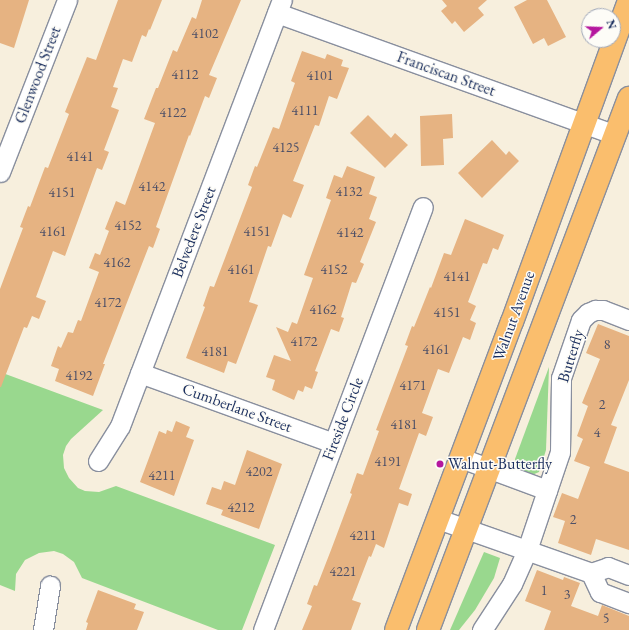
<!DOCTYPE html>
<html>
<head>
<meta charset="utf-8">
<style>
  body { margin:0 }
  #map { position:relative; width:629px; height:630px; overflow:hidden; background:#f7efdd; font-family:"EB Garamond",serif }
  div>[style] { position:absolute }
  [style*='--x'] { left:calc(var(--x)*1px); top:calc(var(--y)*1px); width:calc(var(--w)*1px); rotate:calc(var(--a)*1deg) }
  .green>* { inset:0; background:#99d88e }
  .building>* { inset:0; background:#e6b382 }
  .roads { filter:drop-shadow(1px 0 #898f9e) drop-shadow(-1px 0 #898f9e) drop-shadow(0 1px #898f9e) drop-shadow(0 -1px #898f9e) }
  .minor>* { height:19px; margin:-9.5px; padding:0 9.5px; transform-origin:9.5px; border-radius:9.5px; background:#fff }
  .major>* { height:22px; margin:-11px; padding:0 11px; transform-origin:11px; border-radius:11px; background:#fabe6d }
  .dots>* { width:11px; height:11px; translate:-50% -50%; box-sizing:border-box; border:2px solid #fdfcf7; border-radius:50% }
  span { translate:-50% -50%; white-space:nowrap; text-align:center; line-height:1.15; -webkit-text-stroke:3px #fdfcf7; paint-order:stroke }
  .number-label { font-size:14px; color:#4e5067 }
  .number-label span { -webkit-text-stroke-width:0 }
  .street-label { font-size:16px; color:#1b2f5e }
  .poi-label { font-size:16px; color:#1b2f5e }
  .left { translate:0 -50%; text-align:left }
  .north { position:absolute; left:581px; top:8px; width:40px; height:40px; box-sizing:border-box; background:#fdfcf7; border:1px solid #a3aaba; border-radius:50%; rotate:71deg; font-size:11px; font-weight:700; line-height:16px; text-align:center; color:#1b2f5e }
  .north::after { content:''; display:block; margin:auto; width:14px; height:18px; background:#b5179e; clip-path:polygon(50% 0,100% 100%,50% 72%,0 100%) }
</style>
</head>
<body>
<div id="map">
  <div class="green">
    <div style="clip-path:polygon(549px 367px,546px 450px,539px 472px,532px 475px,516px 467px,515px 459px)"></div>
    <div style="clip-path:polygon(0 372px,103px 410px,71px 439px,66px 446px,63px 455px,64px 468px,69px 478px,78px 488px,85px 491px,99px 492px,116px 486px,275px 545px,242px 630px,218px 630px,82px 578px,74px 562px,63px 554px,54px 551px,39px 553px,25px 560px,16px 574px,15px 591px,0 585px)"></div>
    <div style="clip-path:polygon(484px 552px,500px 558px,494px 578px,475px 610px,459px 630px,450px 630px)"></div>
  </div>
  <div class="building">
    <div style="clip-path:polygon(0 0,29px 0,14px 48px,0 43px)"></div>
    <div style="clip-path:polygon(118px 0,162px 0,150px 30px,149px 29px,146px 37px,142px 35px,132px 62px,123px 59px,113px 87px,118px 88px,111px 107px,119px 110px,104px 150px,109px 152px,102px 170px,97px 168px,65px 256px,53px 251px,36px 297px,46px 301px,39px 319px,32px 316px,27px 328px,24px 327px,1px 387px,0 387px,0 289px,23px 228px,20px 227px,28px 206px,30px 207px,45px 167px,48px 168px,69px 114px,65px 112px,87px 57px,96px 60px)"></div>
    <div style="clip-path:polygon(202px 0,241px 0,209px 75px,217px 78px,209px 98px,205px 96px,190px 136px,189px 135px,156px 227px,160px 229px,153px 248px,149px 246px,103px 364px,105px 364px,93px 396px,55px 381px,59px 369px,51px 366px,58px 346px,61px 348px,68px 332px,73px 333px,78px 320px,81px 321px,99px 272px,89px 268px,95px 253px,100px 255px,109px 231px,105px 229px,116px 201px,125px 205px,155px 123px,144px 119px,156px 88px,158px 88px,173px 50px,177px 52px,192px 17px,196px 19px)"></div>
    <div style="clip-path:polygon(442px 0,487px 0,478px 8px,484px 15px,464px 32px,455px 21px,452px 24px,441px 11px,447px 6px)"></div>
    <div style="clip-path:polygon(527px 0,547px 0,566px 37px,548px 46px,544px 38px,533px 44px,514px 7px)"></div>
    <div style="clip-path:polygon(302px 51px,325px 59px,327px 54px,343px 60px,341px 66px,349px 68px,337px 99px,329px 96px,319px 126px,315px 125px,293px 181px,304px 185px,291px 218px,283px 214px,271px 247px,268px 246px,249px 302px,258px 305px,236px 364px,228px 361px,224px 373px,186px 358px,205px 307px,203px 306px,210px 286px,214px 287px,252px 187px,248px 185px,255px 166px,257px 167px,273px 127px,279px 129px,295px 83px,291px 81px)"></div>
    <div style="clip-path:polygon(452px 114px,453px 138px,443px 139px,444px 165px,421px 166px,420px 116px)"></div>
    <div style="clip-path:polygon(368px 115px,391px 138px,395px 133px,408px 145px,385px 168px,350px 133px)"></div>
    <div style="clip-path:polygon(492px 140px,506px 155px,509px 151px,519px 161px,482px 198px,458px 173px)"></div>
    <div style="clip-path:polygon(347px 166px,375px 177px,369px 194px,377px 197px,369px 219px,376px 222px,360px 262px,364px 264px,356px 283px,352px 282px,341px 317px,344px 318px,339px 332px,331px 329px,315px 371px,318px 372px,312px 389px,305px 386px,303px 392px,298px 390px,294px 400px,272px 390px,275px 380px,266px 377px,274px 355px,291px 361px,276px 327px,288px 332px,292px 322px,297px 324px,313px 278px,304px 275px,331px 200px,326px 198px,334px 175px,342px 178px)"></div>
    <div style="clip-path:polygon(465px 219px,504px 235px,498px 250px,493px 248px,487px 264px,483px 263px,468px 302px,476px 306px,470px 320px,476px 323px,470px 340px,463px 337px,449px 373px,438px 369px,422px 413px,433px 417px,426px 436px,419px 433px,399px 489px,412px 494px,408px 506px,399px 503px,384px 548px,376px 544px,371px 557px,369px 556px,352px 600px,361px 603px,351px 630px,302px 630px,312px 606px,307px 604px,314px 585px,317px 586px,331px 550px,352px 494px,350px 493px,357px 473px,363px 475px,379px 431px,376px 430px,408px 346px,405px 345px,412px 326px,414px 327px,430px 287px,431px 288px,444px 253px,451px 255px)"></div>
    <div style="clip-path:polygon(598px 324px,629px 336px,629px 380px,611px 425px,617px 427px,604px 463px,629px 472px,629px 550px,596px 539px,591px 555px,558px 543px,565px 521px,553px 517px,562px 493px,578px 499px,590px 467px,574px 461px,583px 439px,577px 436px,588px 406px,582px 403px,600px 359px,586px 353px)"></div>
    <div style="clip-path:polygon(176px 421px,190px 427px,186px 437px,194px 440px,174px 496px,140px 482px,159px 431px,166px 434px,167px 430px,172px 432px)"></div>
    <div style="clip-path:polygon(247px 450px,282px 464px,259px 529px,221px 515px,223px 510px,206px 504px,212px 487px,221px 490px,224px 481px,235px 485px)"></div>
    <div style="clip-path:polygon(537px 570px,563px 580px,564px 577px,580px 583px,571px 606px,598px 616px,602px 605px,629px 616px,629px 630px,544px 630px,551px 611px,525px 601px)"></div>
    <div style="clip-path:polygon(98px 590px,136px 604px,134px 609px,144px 612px,137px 630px,86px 630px,88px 623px,86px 622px)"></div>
  </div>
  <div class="roads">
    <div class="minor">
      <div style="--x:277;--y:13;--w:359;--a:19.8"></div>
      <div style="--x:0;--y:172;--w:185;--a:-68.7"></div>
      <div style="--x:140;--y:373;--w:205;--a:19.9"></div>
      <div style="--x:461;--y:458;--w:92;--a:20.4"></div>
      <div style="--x:98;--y:461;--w:41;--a:-57.8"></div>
      <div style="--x:120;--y:426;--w:456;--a:-69.2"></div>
      <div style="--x:438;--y:519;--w:162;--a:19.4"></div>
      <div style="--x:591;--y:573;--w:18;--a:-19"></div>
      <div style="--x:608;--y:567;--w:22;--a:21"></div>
      <div style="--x:591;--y:573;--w:21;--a:65"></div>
      <div style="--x:600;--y:592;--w:31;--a:21"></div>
      <div style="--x:43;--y:630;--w:45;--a:-81"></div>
      <div style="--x:263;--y:630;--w:452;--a:-69.3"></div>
      <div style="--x:482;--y:630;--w:55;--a:-56.9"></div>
      <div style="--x:512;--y:584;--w:37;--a:-66"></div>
      <div style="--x:527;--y:550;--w:103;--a:-71.4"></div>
      <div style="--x:560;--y:452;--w:74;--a:-89.2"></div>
      <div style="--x:561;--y:378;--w:61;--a:-71"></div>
      <div style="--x:581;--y:320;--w:10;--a:-45"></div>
      <div style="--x:588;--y:313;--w:8;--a:-23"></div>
      <div style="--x:595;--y:310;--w:8;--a:0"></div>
      <div style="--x:603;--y:310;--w:28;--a:21"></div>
    </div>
    <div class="major">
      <div style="--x:396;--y:630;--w:329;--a:-69.4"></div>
      <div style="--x:512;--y:322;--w:343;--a:-70"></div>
      <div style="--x:428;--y:630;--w:569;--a:-69.3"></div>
    </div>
  </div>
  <div class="dots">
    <div style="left:440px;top:464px;background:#b5179e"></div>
  </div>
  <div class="number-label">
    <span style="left:205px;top:33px">4102</span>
    <span style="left:185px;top:74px">4112</span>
    <span style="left:320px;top:75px">4101</span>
    <span style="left:305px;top:110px">4111</span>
    <span style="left:173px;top:112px">4122</span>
    <span style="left:286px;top:147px">4125</span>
    <span style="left:80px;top:156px">4141</span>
    <span style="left:152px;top:186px">4142</span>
    <span style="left:349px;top:191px">4132</span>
    <span style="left:62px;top:192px">4151</span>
    <span style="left:128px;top:225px">4152</span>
    <span style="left:53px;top:231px">4161</span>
    <span style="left:257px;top:231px">4151</span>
    <span style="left:350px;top:232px">4142</span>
    <span style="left:117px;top:262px">4162</span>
    <span style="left:241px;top:269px">4161</span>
    <span style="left:334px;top:269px">4152</span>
    <span style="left:457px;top:276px">4141</span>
    <span style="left:108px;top:302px">4172</span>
    <span style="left:323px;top:309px">4162</span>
    <span style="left:447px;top:312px">4151</span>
    <span style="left:304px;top:341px">4172</span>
    <span style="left:607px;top:344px">8</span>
    <span style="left:436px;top:349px">4161</span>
    <span style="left:215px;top:351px">4181</span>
    <span style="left:79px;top:375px">4192</span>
    <span style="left:413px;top:385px">4171</span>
    <span style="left:602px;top:404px">2</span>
    <span style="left:404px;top:424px">4181</span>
    <span style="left:597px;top:432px">4</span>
    <span style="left:388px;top:461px">4191</span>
    <span style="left:259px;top:471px">4202</span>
    <span style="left:162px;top:475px">4211</span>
    <span style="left:241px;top:507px">4212</span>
    <span style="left:573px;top:519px">2</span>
    <span style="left:363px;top:535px">4211</span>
    <span style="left:343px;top:571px">4221</span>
    <span style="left:544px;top:590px">1</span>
    <span style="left:567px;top:594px">3</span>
    <span style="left:606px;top:618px">5</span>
  </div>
  <div class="street-label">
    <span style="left:446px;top:74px;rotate:20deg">Franciscan Street</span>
    <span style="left:38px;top:75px;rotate:-69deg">Glenwood Street</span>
    <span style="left:194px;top:232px;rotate:-69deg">Belvedere Street</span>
    <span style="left:514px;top:316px;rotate:-70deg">Walnut Avenue</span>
    <span style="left:571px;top:356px;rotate:-73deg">Butterfly</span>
    <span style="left:237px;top:408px;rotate:20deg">Cumberlane Street</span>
    <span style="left:343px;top:419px;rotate:-69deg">Fireside Circle</span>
  </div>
  <div class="poi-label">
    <span class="left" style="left:448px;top:464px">Walnut-Butterfly</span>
  </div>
  <div class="north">N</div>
</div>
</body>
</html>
